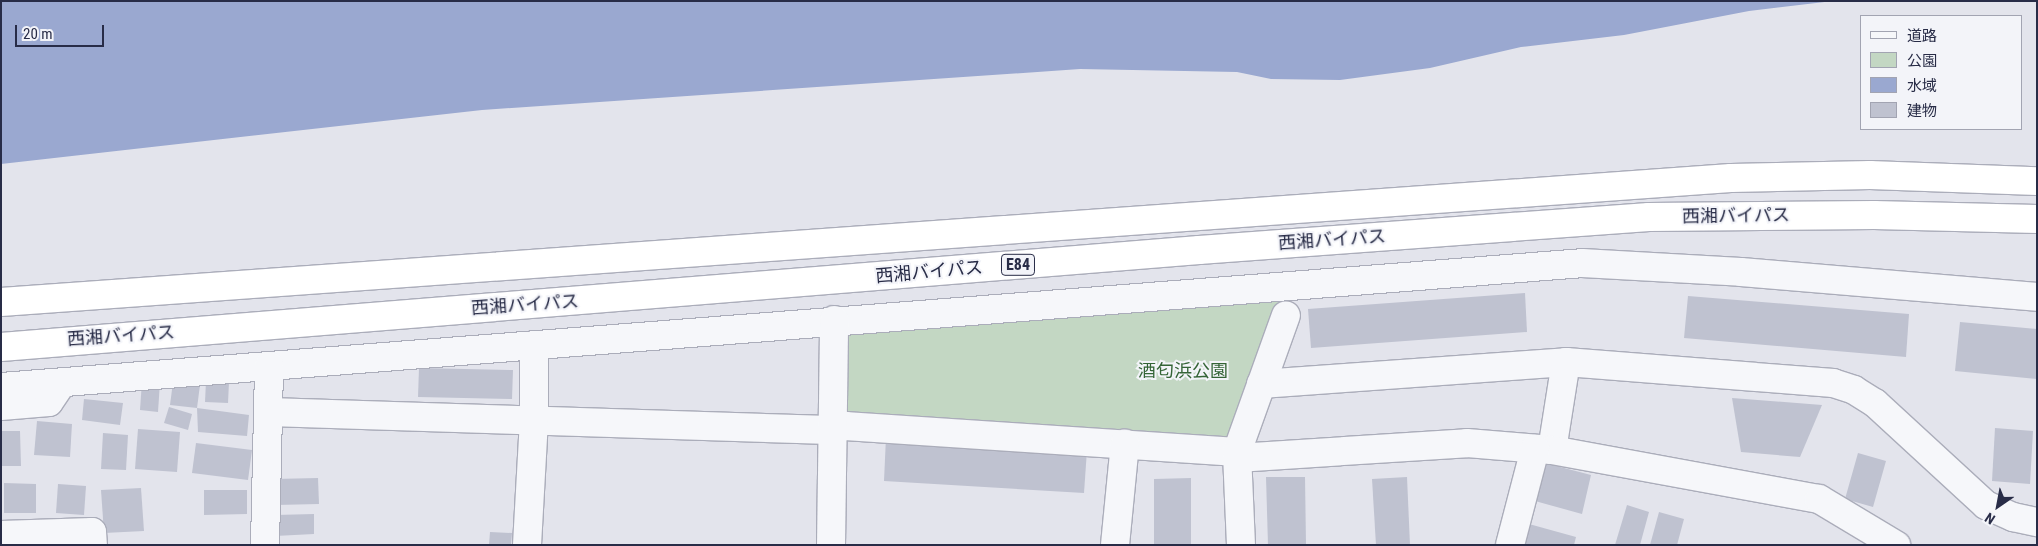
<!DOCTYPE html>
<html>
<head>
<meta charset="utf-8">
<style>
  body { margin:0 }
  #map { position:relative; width:2038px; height:546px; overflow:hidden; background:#e3e4ec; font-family:"Roboto Condensed","Noto Sans JP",sans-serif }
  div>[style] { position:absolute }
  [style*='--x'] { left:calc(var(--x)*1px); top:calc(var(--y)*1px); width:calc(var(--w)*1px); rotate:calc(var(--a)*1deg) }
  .green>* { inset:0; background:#c3d7c3 }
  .water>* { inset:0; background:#9aa8d0 }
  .building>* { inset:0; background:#bfc2d0 }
  .roads { filter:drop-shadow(1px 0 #abadba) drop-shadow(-1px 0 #abadba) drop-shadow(0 1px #abadba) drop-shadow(0 -1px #abadba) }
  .minor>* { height:28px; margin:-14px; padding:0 14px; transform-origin:14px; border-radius:14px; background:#f6f7fa }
  .highway>* { height:28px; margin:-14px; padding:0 14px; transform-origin:14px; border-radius:14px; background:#fff }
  span { translate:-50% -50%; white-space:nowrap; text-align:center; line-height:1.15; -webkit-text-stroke:4px #f3f4f9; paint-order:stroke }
  .shield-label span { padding:1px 4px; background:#f3f4f9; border:1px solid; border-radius:4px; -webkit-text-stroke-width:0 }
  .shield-label { font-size:16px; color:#282c47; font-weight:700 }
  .street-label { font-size:18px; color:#282c47 }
  .park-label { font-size:18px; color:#346436 }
  .frame { position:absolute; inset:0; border:2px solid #282c47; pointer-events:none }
  .legend { position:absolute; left:1860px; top:15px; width:162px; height:115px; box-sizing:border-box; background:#f3f4f9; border:1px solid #a2a4b2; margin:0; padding:6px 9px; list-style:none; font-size:15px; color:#282c47 }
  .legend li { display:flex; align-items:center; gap:10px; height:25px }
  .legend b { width:25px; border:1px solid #a2a4b2 }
  .north { position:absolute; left:1973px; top:481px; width:50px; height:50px; -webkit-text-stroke:4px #f3f4f9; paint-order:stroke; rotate:213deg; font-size:14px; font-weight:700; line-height:20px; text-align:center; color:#282c47 }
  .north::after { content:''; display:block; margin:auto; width:18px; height:22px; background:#282c47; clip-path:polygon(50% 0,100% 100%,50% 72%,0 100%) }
  .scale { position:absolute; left:15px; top:25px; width:89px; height:22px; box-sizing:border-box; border:2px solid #282c47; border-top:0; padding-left:6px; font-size:15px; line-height:18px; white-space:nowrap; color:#282c47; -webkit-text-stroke:4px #f3f4f9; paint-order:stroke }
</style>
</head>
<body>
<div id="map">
  <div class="green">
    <div style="clip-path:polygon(1281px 299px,1228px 441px,843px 414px,842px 330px)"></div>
  </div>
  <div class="water">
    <div style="clip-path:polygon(1px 1px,1833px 1px,1749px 11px,1624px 35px,1521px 47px,1430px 68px,1340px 80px,1271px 79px,1237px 72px,1080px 69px,482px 110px,1px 164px)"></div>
  </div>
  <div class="building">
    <div style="clip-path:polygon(1525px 293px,1527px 332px,1311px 348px,1308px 309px)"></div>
    <div style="clip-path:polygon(1688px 296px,1909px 314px,1906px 357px,1684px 338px)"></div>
    <div style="clip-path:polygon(1960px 322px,2037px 329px,2037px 379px,1955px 371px)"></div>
    <div style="clip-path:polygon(419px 368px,513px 370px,512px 399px,418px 397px)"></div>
    <div style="clip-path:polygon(142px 381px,160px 382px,158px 412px,140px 410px)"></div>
    <div style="clip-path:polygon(206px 381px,229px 382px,228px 403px,205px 402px)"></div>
    <div style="clip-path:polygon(173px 382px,200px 385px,197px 408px,170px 405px)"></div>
    <div style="clip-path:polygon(1732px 398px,1822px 405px,1800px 457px,1741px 452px)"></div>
    <div style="clip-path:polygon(84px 399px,123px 403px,120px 425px,82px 420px)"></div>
    <div style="clip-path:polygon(169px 407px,192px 414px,188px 430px,164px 423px)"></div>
    <div style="clip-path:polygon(197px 408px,249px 415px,247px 436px,198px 432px)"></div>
    <div style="clip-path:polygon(37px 421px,72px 424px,70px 457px,34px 455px)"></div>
    <div style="clip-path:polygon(1995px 428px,2033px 431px,2030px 484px,1992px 481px)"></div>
    <div style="clip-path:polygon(138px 429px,180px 432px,177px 472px,135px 469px)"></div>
    <div style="clip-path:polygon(1px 431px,20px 431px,21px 466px,1px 466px)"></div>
    <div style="clip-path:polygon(103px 433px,128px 435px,126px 470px,101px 469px)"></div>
    <div style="clip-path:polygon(886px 437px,1087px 450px,1084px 493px,884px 481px)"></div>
    <div style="clip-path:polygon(196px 443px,252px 450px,248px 480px,192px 473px)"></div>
    <div style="clip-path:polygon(1858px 453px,1886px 461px,1873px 507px,1845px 499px)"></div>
    <div style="clip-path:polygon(1545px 463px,1591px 475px,1582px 514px,1535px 501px)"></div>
    <div style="clip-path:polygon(1266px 477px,1305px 477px,1306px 545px,1268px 545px)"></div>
    <div style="clip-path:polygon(1407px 477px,1410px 545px,1376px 545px,1372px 479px)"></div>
    <div style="clip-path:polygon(318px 478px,319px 504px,276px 505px,274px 479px)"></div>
    <div style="clip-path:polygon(1191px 478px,1191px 545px,1154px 545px,1154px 479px)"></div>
    <div style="clip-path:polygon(4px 483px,36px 484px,36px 513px,4px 513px)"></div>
    <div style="clip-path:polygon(58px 484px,86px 486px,84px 515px,56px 513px)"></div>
    <div style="clip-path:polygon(141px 488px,144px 531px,104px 533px,101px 490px)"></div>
    <div style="clip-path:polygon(204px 490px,247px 490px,247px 514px,204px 515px)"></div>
    <div style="clip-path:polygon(1627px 505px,1649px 512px,1640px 545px,1615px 545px)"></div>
    <div style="clip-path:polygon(1659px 512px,1684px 519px,1677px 545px,1650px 545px)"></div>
    <div style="clip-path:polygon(314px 514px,314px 534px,275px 536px,275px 515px)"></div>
    <div style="clip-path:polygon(1529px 524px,1576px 537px,1574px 545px,1524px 545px)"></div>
    <div style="clip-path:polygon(490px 532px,512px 533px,511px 545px,489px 545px)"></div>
  </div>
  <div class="roads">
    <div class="minor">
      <div style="--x:1261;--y:384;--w:306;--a:-4.1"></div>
      <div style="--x:1566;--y:362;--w:268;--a:4.5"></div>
      <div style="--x:1833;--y:383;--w:22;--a:18"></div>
      <div style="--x:1854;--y:390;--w:25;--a:32"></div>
      <div style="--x:1875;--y:403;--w:151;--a:42.6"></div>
      <div style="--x:1986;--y:505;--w:30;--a:24"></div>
      <div style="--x:2013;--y:517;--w:25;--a:12"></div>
      <div style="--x:1;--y:387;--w:1586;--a:-4.48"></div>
      <div style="--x:1582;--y:263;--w:159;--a:3.2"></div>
      <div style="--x:1741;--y:272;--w:297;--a:4.8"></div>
      <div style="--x:1;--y:406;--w:48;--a:-4.8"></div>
      <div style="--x:49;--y:402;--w:23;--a:-56"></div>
      <div style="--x:269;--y:412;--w:561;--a:1.84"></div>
      <div style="--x:830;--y:430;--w:16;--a:-15"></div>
      <div style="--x:845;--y:426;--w:393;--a:3.8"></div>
      <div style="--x:1552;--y:450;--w:89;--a:-81"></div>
      <div style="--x:1237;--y:458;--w:230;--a:-3.7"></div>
      <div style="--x:1467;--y:443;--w:85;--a:4.7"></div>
      <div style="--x:1552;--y:450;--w:271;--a:10.4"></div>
      <div style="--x:1819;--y:499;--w:90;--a:30.9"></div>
      <div style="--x:1;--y:535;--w:91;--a:-1.9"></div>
      <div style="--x:92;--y:532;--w:13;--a:86"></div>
      <div style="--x:265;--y:545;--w:179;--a:-88.7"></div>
      <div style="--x:527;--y:545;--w:126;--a:-86.8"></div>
      <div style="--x:534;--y:419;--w:74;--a:-90"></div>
      <div style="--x:831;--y:545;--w:225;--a:-89.2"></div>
      <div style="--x:1115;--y:545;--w:102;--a:-84.4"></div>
      <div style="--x:1241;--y:545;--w:93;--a:-92.5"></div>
      <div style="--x:1237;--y:452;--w:145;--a:-70.3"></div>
      <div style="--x:1510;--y:545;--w:99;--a:-75.4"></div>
    </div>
    <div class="highway">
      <div style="--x:1;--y:302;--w:1734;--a:-4.1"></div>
      <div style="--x:1731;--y:178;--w:139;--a:-1.2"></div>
      <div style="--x:1870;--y:175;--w:167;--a:2.1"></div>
      <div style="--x:1;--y:347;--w:1202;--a:-4.63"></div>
      <div style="--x:1199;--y:250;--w:451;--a:-4.2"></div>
      <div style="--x:1649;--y:217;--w:225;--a:-0.5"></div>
      <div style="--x:1874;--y:215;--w:163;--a:1.4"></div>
    </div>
  </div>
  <div class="shield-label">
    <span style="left:1018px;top:265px">E84</span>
  </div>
  <div class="street-label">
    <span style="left:1736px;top:216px;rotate:-1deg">西湘バイパス</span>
    <span style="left:1332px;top:240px;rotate:-4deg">西湘バイパス</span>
    <span style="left:929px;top:272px;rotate:-5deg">西湘バイパス</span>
    <span style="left:525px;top:305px;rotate:-4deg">西湘バイパス</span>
    <span style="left:121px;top:336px;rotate:-4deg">西湘バイパス</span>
  </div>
  <div class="park-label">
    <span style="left:1183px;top:371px">酒匂浜公園</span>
  </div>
  <div class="frame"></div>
  <ul class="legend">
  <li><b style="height:6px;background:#f6f7fa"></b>道路</li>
  <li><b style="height:14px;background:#c3d7c3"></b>公園</li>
  <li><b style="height:14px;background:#9aa8d0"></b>水域</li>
  <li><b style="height:14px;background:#bfc2d0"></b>建物</li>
  </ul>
  <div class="north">N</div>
  <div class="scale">20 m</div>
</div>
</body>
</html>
